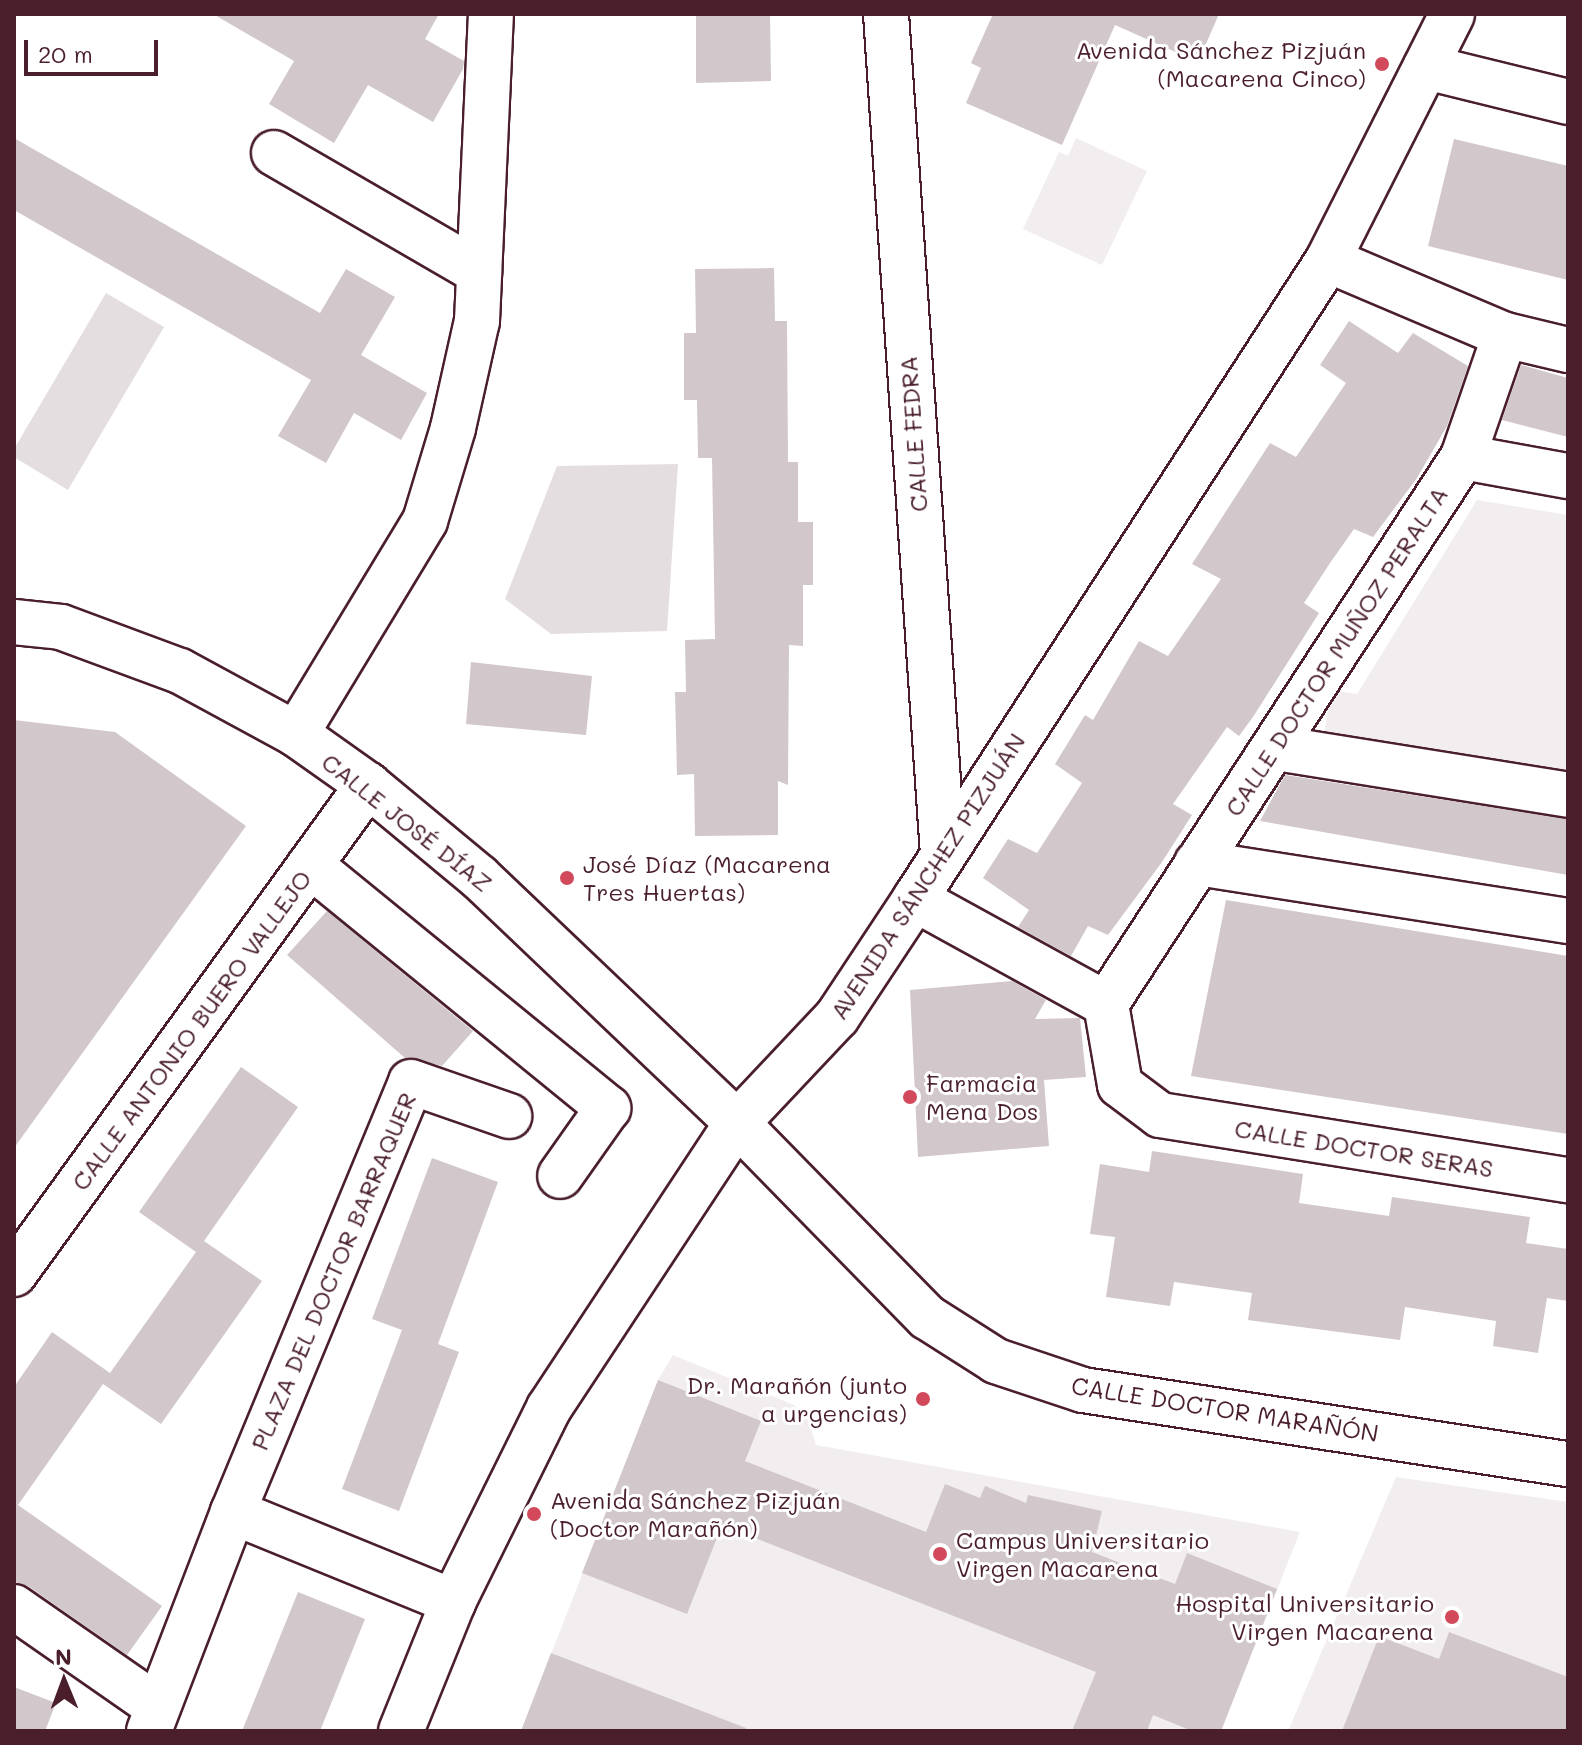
<!DOCTYPE html>
<html>
<head>
<meta charset="utf-8">
<style>
  body { margin:0 }
  #map { position:relative; width:1582px; height:1745px; overflow:hidden; background:#fff; font-family:Mali,sans-serif }
  div>[style] { position:absolute }
  [style*='--x'] { left:calc(var(--x)*1px); top:calc(var(--y)*1px); width:calc(var(--w)*1px); rotate:calc(var(--a)*1deg) }
  .built>* { inset:0; background:#f2eeef }
  .green>* { inset:0; background:#e5dee0 }
  .building>* { inset:0; background:#d2c7cb }
  .roads { filter:drop-shadow(2px 0 #4a1f2b) drop-shadow(-2px 0 #4a1f2b) drop-shadow(0 2px #4a1f2b) drop-shadow(0 -2px #4a1f2b) }
  .minor>* { height:44px; margin:-22px; padding:0 22px; transform-origin:22px; border-radius:22px; background:#fff }
  .major>* { height:44px; margin:-22px; padding:0 22px; transform-origin:22px; border-radius:22px; background:#fff }
  .dots>* { width:22px; height:22px; translate:-50% -50%; box-sizing:border-box; border:4px solid #fff; border-radius:50% }
  span { translate:-50% -50%; white-space:nowrap; text-align:center; line-height:1.15; -webkit-text-stroke:6px #fff; paint-order:stroke }
  .poi-label { font-size:24px; color:#4a1f2b }
  .right { translate:-100% -50%; text-align:right }
  .left { translate:0 -50%; text-align:left }
  .street-label { font-size:24px; color:#4a1f2b }
  .frame { position:absolute; inset:0; border:16px solid #4a1f2b; pointer-events:none }
  .north { position:absolute; left:24px; top:1641px; width:80px; height:80px; -webkit-text-stroke:6px #fff; paint-order:stroke; rotate:359deg; font-size:22px; font-weight:700; line-height:32px; text-align:center; color:#4a1f2b }
  .north::after { content:''; display:block; margin:auto; width:28px; height:36px; background:#4a1f2b; clip-path:polygon(50% 0,100% 100%,50% 72%,0 100%) }
  .scale { position:absolute; left:24px; top:40px; width:134px; height:36px; box-sizing:border-box; border:4px solid #4a1f2b; border-top:0; padding-left:10px; font-size:24px; line-height:28px; white-space:nowrap; color:#4a1f2b; -webkit-text-stroke:6px #fff; paint-order:stroke }
</style>
</head>
<body>
<div id="map">
  <div class="built">
    <div style="clip-path:polygon(1076px 138px,1147px 171px,1102px 265px,1023px 229px,1059px 152px,1068px 156px)"></div>
    <div style="clip-path:polygon(1477px 500px,1568px 515px,1568px 780px,1323px 741px,1331px 690px,1357px 694px)"></div>
    <div style="clip-path:polygon(673px 1355px,794px 1405px,808px 1419px,816px 1445px,1300px 1532px,1221px 1731px,521px 1731px,658px 1380px)"></div>
    <div style="clip-path:polygon(1396px 1477px,1568px 1502px,1568px 1731px,1288px 1731px)"></div>
  </div>
  <div class="green">
    <div style="clip-path:polygon(106px 293px,164px 327px,68px 490px,14px 457px,14px 449px)"></div>
    <div style="clip-path:polygon(678px 464px,667px 631px,551px 634px,505px 599px,557px 466px)"></div>
  </div>
  <div class="building">
    <div style="clip-path:polygon(213px 14px,439px 14px,425px 39px,464px 61px,463px 69px,433px 122px,368px 85px,334px 143px,269px 104px,294px 61px)"></div>
    <div style="clip-path:polygon(696px 14px,770px 14px,771px 81px,696px 83px)"></div>
    <div style="clip-path:polygon(993px 14px,1219px 14px,1198px 62px,1115px 25px,1062px 145px,966px 103px,981px 68px,971px 63px)"></div>
    <div style="clip-path:polygon(14px 138px,320px 313px,346px 269px,395px 297px,361px 355px,427px 393px,401px 440px,354px 413px,326px 463px,278px 436px,311px 380px,14px 210px)"></div>
    <div style="clip-path:polygon(1454px 139px,1568px 166px,1568px 280px,1428px 246px)"></div>
    <div style="clip-path:polygon(774px 268px,775px 321px,787px 321px,788px 462px,798px 462px,798px 522px,813px 522px,813px 585px,803px 585px,803px 646px,789px 645px,788px 785px,778px 781px,778px 835px,695px 836px,694px 774px,677px 775px,675px 692px,686px 692px,685px 640px,715px 639px,712px 458px,698px 458px,697px 400px,684px 400px,684px 333px,696px 333px,695px 269px)"></div>
    <div style="clip-path:polygon(1349px 321px,1398px 353px,1413px 333px,1468px 366px,1447px 426px,1417px 478px,1373px 537px,1354px 529px,1330px 563px,1304px 603px,1319px 613px,1253px 717px,1239px 736px,1227px 727px,1173px 804px,1192px 815px,1162px 862px,1108px 935px,1088px 926px,1071px 956px,1018px 927px,1029px 910px,983px 878px,1008px 839px,1037px 853px,1082px 783px,1055px 764px,1085px 715px,1093px 720px,1139px 641px,1168px 656px,1221px 579px,1192px 564px,1270px 443px,1296px 457px,1346px 383px,1320px 365px)"></div>
    <div style="clip-path:polygon(1521px 365px,1568px 378px,1568px 437px,1502px 420px)"></div>
    <div style="clip-path:polygon(471px 662px,592px 676px,586px 735px,466px 724px)"></div>
    <div style="clip-path:polygon(14px 720px,115px 732px,246px 826px,14px 1148px)"></div>
    <div style="clip-path:polygon(1285px 775px,1568px 819px,1568px 875px,1260px 821px)"></div>
    <div style="clip-path:polygon(1226px 900px,1568px 956px,1568px 1134px,1191px 1076px)"></div>
    <div style="clip-path:polygon(327px 911px,473px 1031px,442px 1066px,405px 1058px,287px 955px)"></div>
    <div style="clip-path:polygon(1012px 981px,1046px 1000px,1035px 1019px,1080px 1018px,1086px 1077px,1044px 1080px,1049px 1146px,918px 1157px,910px 990px)"></div>
    <div style="clip-path:polygon(241px 1067px,298px 1107px,204px 1241px,262px 1281px,161px 1424px,103px 1384px,18px 1505px,162px 1606px,127px 1655px,28px 1586px,14px 1582px,14px 1387px,52px 1332px,110px 1373px,196px 1252px,139px 1212px)"></div>
    <div style="clip-path:polygon(1152px 1151px,1303px 1174px,1299px 1203px,1389px 1216px,1392px 1197px,1530px 1217px,1526px 1243px,1568px 1249px,1568px 1301px,1547px 1298px,1538px 1353px,1493px 1346px,1496px 1321px,1405px 1307px,1400px 1340px,1248px 1320px,1252px 1293px,1174px 1282px,1170px 1306px,1106px 1297px,1115px 1237px,1090px 1234px,1100px 1164px,1149px 1172px)"></div>
    <div style="clip-path:polygon(432px 1158px,498px 1182px,438px 1344px,459px 1352px,399px 1511px,342px 1489px,402px 1330px,372px 1319px)"></div>
    <div style="clip-path:polygon(658px 1380px,761px 1421px,745px 1461px,926px 1532px,945px 1484px,980px 1498px,985px 1486px,1026px 1503px,1028px 1495px,1102px 1511px,1092px 1552px,1175px 1584px,1187px 1553px,1277px 1589px,1221px 1731px,1192px 1731px,1153px 1715px,1147px 1731px,1072px 1731px,1096px 1672px,722px 1525px,687px 1614px,582px 1573px)"></div>
    <div style="clip-path:polygon(298px 1592px,365px 1619px,320px 1731px,242px 1731px)"></div>
    <div style="clip-path:polygon(1449px 1632px,1568px 1677px,1568px 1731px,1342px 1731px,1379px 1636px,1439px 1659px)"></div>
    <div style="clip-path:polygon(551px 1653px,746px 1728px,745px 1731px,521px 1731px)"></div>
    <div style="clip-path:polygon(14px 1687px,56px 1703px,45px 1731px,14px 1731px)"></div>
  </div>
  <div class="roads">
    <div class="minor">
      <div style="--x:886;--y:14;--w:842;--a:86.12"></div>
      <div style="--x:1426;--y:67;--w:146;--a:13.8"></div>
      <div style="--x:274;--y:153;--w:237;--a:30.1"></div>
      <div style="--x:1328;--y:260;--w:192;--a:23"></div>
      <div style="--x:1505;--y:335;--w:65;--a:13.4"></div>
      <div style="--x:1505;--y:335;--w:129;--a:109"></div>
      <div style="--x:1463;--y:457;--w:653;--a:123.13"></div>
      <div style="--x:1106;--y:1004;--w:82;--a:80.2"></div>
      <div style="--x:1120;--y:1085;--w:50;--a:36.9"></div>
      <div style="--x:1160;--y:1115;--w:413;--a:9.1"></div>
      <div style="--x:1463;--y:457;--w:107;--a:10.3"></div>
      <div style="--x:296;--y:734;--w:249;--a:-58.8"></div>
      <div style="--x:425;--y:521;--w:97;--a:-73.2"></div>
      <div style="--x:453;--y:428;--w:110;--a:-77.4"></div>
      <div style="--x:477;--y:321;--w:307;--a:-87.4"></div>
      <div style="--x:1276;--y:748;--w:296;--a:9.1"></div>
      <div style="--x:1197;--y:863;--w:376;--a:8.9"></div>
      <div style="--x:310;--y:865;--w:385;--a:39.2"></div>
      <div style="--x:608;--y:1108;--w:83;--a:125.2"></div>
      <div style="--x:915;--y:899;--w:218;--a:28.8"></div>
      <div style="--x:14;--y:1274;--w:604;--a:-54.1"></div>
      <div style="--x:233;--y:1512;--w:238;--a:22.2"></div>
      <div style="--x:14;--y:1607;--w:175;--a:34.8"></div>
      <div style="--x:149;--y:1731;--w:235;--a:-69"></div>
      <div style="--x:233;--y:1512;--w:465;--a:-67.5"></div>
      <div style="--x:411;--y:1082;--w:104;--a:19.1"></div>
      <div style="--x:401;--y:1731;--w:139;--a:-68"></div>
      <div style="--x:453;--y:1602;--w:216;--a:-63.7"></div>
      <div style="--x:549;--y:1408;--w:341;--a:-56.6"></div>
      <div style="--x:737;--y:1123;--w:146;--a:-46.7"></div>
      <div style="--x:837;--y:1017;--w:141;--a:-56.5"></div>
      <div style="--x:915;--y:899;--w:761;--a:-57.12"></div>
      <div style="--x:1328;--y:260;--w:275;--a:-63.2"></div>
    </div>
    <div class="major">
      <div style="--x:14;--y:622;--w:47;--a:6.1"></div>
      <div style="--x:61;--y:627;--w:127;--a:20.3"></div>
      <div style="--x:180;--y:671;--w:132;--a:28.5"></div>
      <div style="--x:296;--y:734;--w:88;--a:35.3"></div>
      <div style="--x:368;--y:785;--w:144;--a:39.7"></div>
      <div style="--x:479;--y:877;--w:356;--a:43.6"></div>
      <div style="--x:737;--y:1123;--w:272;--a:45.6"></div>
      <div style="--x:927;--y:1317;--w:82;--a:32.5"></div>
      <div style="--x:996;--y:1361;--w:92;--a:18.4"></div>
      <div style="--x:1083;--y:1390;--w:491;--a:8.7"></div>
    </div>
  </div>
  <div class="dots">
    <div style="left:1382px;top:64px;background:#d1495b"></div>
    <div style="left:567px;top:878px;background:#d1495b"></div>
    <div style="left:910px;top:1097px;background:#d1495b"></div>
    <div style="left:923px;top:1399px;background:#d1495b"></div>
    <div style="left:534px;top:1514px;background:#d1495b"></div>
    <div style="left:940px;top:1554px;background:#d1495b"></div>
    <div style="left:1452px;top:1617px;background:#d1495b"></div>
  </div>
  <div class="poi-label">
    <span class="right" style="left:1366px;top:64px">Avenida Sánchez Pizjuán<br>(Macarena Cinco)</span>
    <span class="left" style="left:583px;top:878px">José Díaz (Macarena<br>Tres Huertas)</span>
    <span class="left" style="left:926px;top:1097px">Farmacia<br>Mena Dos</span>
    <span class="right" style="left:907px;top:1399px">Dr. Marañón (junto<br>a urgencias)</span>
    <span class="left" style="left:550px;top:1514px">Avenida Sánchez Pizjuán<br>(Doctor Marañón)</span>
    <span class="left" style="left:956px;top:1554px">Campus Universitario<br>Virgen Macarena</span>
    <span class="right" style="left:1434px;top:1617px">Hospital Universitario<br>Virgen Macarena</span>
  </div>
  <div class="street-label">
    <span style="left:913px;top:434px;rotate:-94deg">CALLE FEDRA</span>
    <span style="left:1336px;top:651px;rotate:-57deg">CALLE DOCTOR MUÑOZ PERALTA</span>
    <span style="left:407px;top:822px;rotate:38deg">CALLE JOSÉ DÍAZ</span>
    <span style="left:927px;top:876px;rotate:-57deg">AVENIDA SÁNCHEZ PIZJUÁN</span>
    <span style="left:191px;top:1030px;rotate:-54deg">CALLE ANTONIO BUERO VALLEJO</span>
    <span style="left:1364px;top:1148px;rotate:9deg">CALLE DOCTOR SERAS</span>
    <span style="left:333px;top:1271px;rotate:-67deg">PLAZA DEL DOCTOR BARRAQUER</span>
    <span style="left:1225px;top:1409px;rotate:9deg">CALLE DOCTOR MARAÑÓN</span>
  </div>
  <div class="frame"></div>
  <div class="north">N</div>
  <div class="scale">20 m</div>
</div>
</body>
</html>
